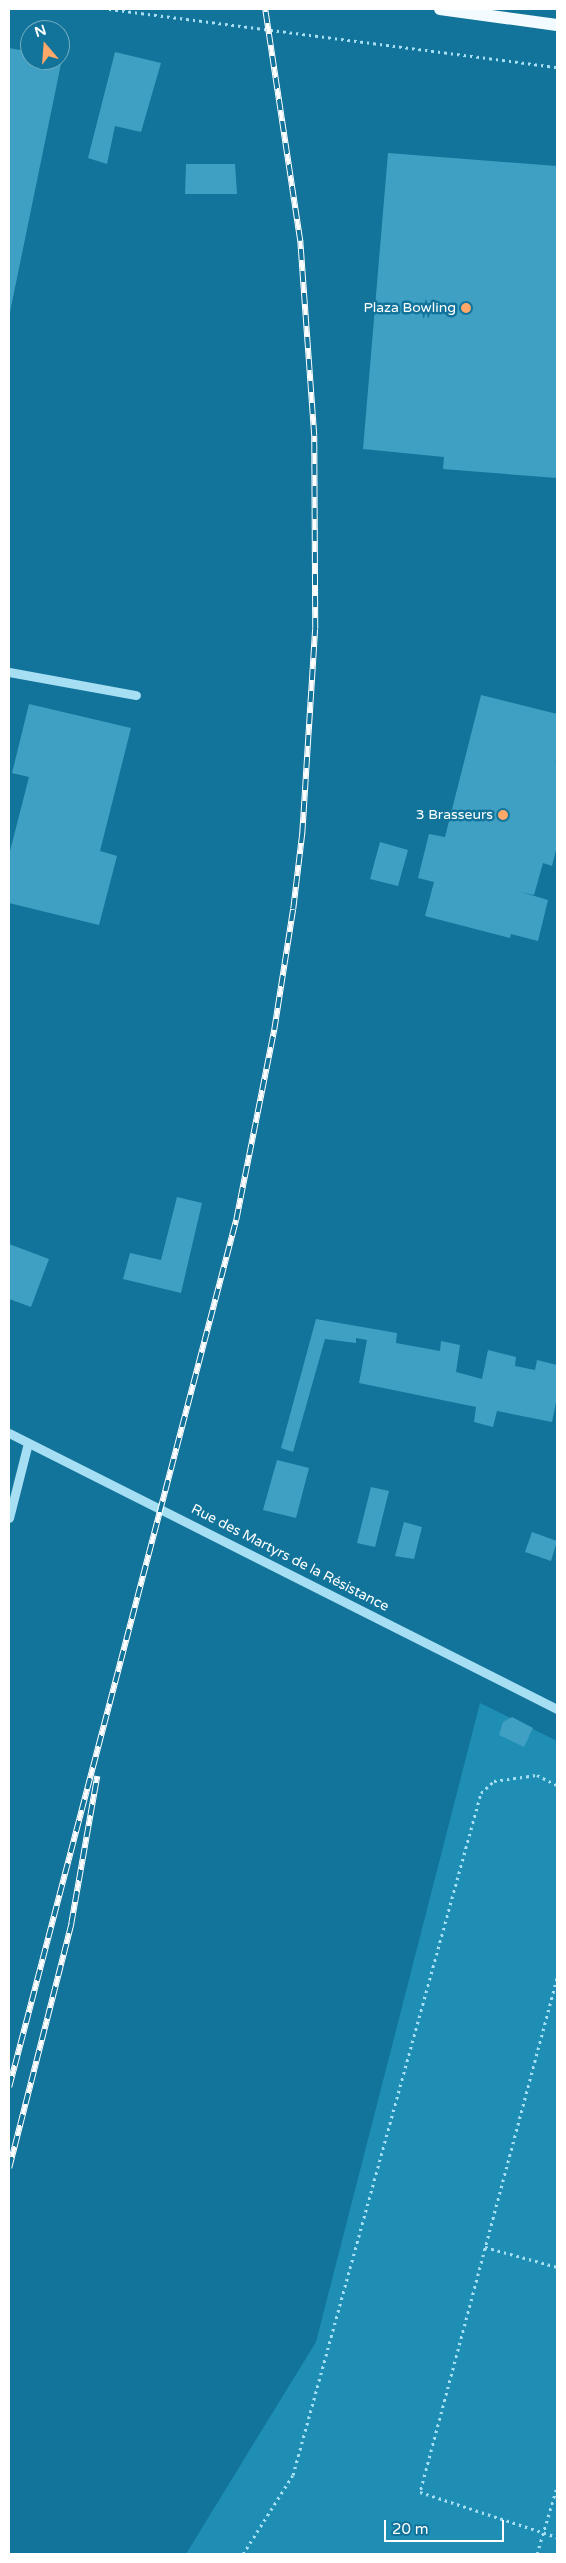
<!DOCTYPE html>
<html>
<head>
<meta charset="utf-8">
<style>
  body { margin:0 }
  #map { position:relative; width:566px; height:2563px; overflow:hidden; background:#12749a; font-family:"Varela Round",sans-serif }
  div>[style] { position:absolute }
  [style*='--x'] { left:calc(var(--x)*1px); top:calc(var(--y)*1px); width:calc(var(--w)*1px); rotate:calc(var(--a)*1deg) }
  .green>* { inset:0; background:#1e8eb5 }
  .building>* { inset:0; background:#3fa0c3 }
  .path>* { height:3px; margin-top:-1.5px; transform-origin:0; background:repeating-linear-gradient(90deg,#a6dff4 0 2.5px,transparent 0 6.5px) }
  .minor>* { height:9px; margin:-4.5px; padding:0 4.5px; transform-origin:4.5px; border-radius:4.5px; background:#a6dff4 }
  .major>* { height:12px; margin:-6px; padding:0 6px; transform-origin:6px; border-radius:6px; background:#f2fbff }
  .rail>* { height:5.5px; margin-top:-2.75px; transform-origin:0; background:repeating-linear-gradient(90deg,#12749a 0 11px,#fff 0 22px); box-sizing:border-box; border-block:1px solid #fff }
  .dots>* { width:14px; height:14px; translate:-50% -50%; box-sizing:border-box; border:2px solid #12749a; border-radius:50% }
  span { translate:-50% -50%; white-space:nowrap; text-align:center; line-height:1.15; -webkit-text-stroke:5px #12749a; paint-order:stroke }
  .poi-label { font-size:14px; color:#fff }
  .right { translate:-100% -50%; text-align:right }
  .street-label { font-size:14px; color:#fff }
  .frame { position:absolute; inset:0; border:10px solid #fff; pointer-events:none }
  .north { position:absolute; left:20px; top:20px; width:50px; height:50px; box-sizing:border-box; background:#12749a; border:1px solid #71acc2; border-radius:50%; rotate:342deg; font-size:14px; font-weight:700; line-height:20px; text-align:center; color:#fff }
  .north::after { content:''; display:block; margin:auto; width:18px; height:22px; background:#ffa868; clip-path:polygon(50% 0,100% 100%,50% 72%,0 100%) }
  .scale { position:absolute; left:384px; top:2520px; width:120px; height:22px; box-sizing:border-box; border:2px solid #fff; border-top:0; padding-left:6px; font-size:15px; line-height:18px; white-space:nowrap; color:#fff; -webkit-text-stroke:4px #12749a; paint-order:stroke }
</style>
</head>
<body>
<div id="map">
  <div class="green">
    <div style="clip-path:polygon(480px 1703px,557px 1741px,557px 2554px,186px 2554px,316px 2342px)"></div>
  </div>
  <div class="building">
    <div style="clip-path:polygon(9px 48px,30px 52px,30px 60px,62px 59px,10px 312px)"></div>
    <div style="clip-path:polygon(115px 52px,161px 63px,141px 132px,115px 126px,107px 164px,88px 158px)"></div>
    <div style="clip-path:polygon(388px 153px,557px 166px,557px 478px,443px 469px,444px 457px,363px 449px)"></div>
    <div style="clip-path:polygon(186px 164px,235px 164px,237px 194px,185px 194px)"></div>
    <div style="clip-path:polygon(481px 695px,557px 714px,557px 761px,554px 761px,557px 762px,557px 846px,552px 866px,543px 863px,534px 895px,521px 892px,548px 900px,538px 941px,511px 934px,510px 938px,425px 916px,434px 882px,418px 878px,429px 834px,445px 837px)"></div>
    <div style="clip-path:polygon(29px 704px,131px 728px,100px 851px,117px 856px,99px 925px,9px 903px,9px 855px,29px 777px,12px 773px)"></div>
    <div style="clip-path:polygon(380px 842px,408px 850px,398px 886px,370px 879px)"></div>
    <div style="clip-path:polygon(177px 1197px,202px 1203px,181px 1293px,123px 1279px,130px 1253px,161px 1260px)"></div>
    <div style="clip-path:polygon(9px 1244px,49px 1259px,31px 1307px,9px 1299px)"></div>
    <div style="clip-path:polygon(316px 1319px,397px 1333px,396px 1343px,440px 1351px,441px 1341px,460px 1345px,456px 1372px,482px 1379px,488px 1350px,516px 1357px,515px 1366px,535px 1370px,537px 1360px,557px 1365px,557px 1397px,552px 1422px,497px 1411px,493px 1427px,474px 1422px,476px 1407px,359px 1383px,367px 1340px,356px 1338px,356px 1343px,325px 1339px,293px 1452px,281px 1448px)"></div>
    <div style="clip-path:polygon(277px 1460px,309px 1468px,296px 1518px,263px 1510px)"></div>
    <div style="clip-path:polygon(371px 1487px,389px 1491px,375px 1547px,357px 1543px)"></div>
    <div style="clip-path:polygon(404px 1522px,422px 1527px,414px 1559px,395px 1556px)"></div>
    <div style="clip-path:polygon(532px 1532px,557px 1541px,551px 1561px,525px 1552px)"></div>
    <div style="clip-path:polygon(512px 1717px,533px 1728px,524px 1747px,499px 1735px,503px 1722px)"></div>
  </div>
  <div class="path">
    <div style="--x:109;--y:9;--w:452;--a:7.4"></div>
    <div style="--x:557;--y:1978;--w:532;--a:104.92"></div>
    <div style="--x:420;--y:2492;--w:144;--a:18.2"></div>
    <div style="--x:485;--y:2247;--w:75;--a:15.5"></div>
    <div style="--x:243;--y:2554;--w:93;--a:-57.7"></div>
    <div style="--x:293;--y:2475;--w:707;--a:-74.59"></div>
    <div style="--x:481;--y:1793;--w:18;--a:-43"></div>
    <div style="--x:494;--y:1781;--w:43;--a:-7.9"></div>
    <div style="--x:537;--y:1775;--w:22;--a:27"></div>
    <div style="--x:537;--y:2554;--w:70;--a:-73.4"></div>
  </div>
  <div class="minor">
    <div style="--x:9;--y:672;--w:129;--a:10.3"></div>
    <div style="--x:9;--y:1433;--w:614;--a:26.73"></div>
    <div style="--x:9;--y:1518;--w:77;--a:-75.8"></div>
  </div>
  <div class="major">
    <div style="--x:440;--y:9;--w:118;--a:7.8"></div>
  </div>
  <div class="rail">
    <div style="--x:9;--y:2087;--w:896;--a:-75.33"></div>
    <div style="--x:236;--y:1220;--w:194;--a:-78.7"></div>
    <div style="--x:274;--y:1030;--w:122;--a:-81.1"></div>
    <div style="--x:293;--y:909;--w:76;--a:-83.2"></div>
    <div style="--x:302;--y:834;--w:205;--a:-86.4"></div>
    <div style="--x:315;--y:629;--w:193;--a:-90.3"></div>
    <div style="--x:314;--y:436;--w:196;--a:-94.1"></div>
    <div style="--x:300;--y:241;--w:235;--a:-98.6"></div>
    <div style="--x:9;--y:2168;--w:252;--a:-75.7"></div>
    <div style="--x:71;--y:1924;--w:150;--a:-80"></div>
  </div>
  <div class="dots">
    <div style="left:466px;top:308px;background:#ffa868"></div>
    <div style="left:503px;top:815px;background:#ffa868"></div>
  </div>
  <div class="poi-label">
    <span class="right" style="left:456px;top:308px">Plaza Bowling</span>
    <span class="right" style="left:493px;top:815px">3 Brasseurs</span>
  </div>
  <div class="street-label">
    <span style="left:290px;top:1558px;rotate:27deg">Rue des Martyrs de la Résistance</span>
  </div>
  <div class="frame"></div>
  <div class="north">N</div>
  <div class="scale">20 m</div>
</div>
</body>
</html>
